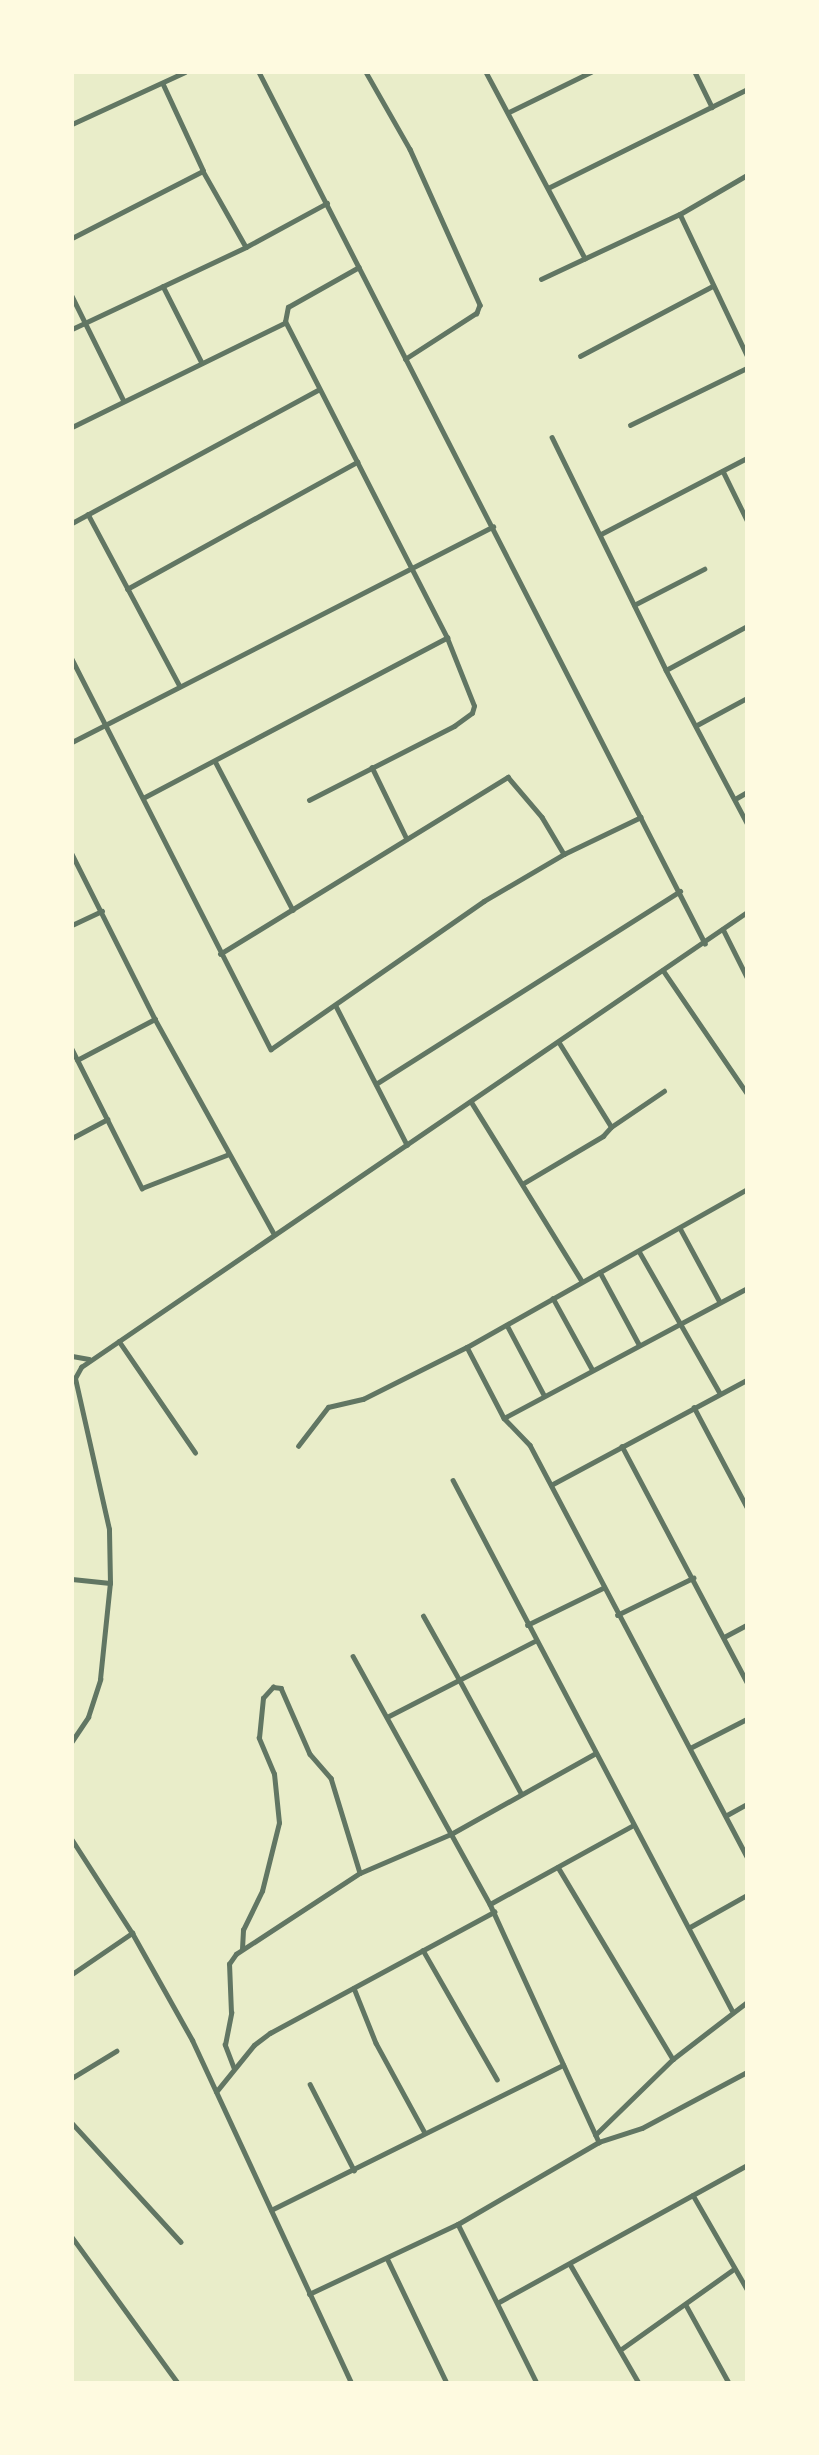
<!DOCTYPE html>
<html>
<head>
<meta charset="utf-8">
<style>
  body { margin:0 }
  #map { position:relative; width:819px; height:2455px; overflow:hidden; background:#e9edc9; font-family:"PT Sans Narrow",sans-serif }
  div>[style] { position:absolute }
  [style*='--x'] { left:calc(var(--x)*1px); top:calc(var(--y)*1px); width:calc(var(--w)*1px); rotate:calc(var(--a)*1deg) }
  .minor>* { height:4.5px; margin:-2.25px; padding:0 2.25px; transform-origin:2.25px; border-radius:2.25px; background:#617663 }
  .tertiary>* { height:5px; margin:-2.5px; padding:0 2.5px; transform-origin:2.5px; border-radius:2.5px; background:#617663 }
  span { translate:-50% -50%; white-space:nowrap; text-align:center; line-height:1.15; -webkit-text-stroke:6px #fefae0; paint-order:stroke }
  .frame { position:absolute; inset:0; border:74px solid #fefae0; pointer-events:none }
</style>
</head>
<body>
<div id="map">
  <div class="minor">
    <div style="--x:259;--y:72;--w:979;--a:62.89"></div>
    <div style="--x:366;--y:72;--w:89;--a:60.3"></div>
    <div style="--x:410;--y:149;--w:171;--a:65.8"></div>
    <div style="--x:480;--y:305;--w:9;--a:111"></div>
    <div style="--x:477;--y:313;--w:85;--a:147.1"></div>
    <div style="--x:486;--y:72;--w:211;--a:62"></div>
    <div style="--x:695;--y:72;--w:39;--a:64"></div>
    <div style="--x:509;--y:112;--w:91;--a:-26"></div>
    <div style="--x:72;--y:124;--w:124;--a:-24.7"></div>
    <div style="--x:203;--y:171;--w:87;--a:60.5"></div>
    <div style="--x:246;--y:247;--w:92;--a:-28.5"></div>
    <div style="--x:550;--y:187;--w:220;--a:-26.4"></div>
    <div style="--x:680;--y:214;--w:156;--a:64.6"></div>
    <div style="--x:72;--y:238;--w:147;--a:-27.1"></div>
    <div style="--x:203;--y:171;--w:95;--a:-114.9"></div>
    <div style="--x:541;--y:279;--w:153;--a:-25.1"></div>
    <div style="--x:680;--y:214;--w:78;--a:-30.2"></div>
    <div style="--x:163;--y:286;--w:86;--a:63.1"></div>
    <div style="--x:72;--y:296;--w:117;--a:63.7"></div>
    <div style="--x:72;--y:329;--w:192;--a:-25.2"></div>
    <div style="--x:580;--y:356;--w:150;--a:-27.8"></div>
    <div style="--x:630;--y:425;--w:130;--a:-26"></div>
    <div style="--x:72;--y:427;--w:236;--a:-26.1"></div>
    <div style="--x:552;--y:437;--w:259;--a:63.9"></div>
    <div style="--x:666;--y:670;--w:173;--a:62.1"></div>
    <div style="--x:723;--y:471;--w:55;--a:63.9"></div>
    <div style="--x:88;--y:514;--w:195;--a:61.9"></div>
    <div style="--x:72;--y:523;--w:280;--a:-28.4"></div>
    <div style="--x:601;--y:534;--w:165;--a:-27.5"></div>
    <div style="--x:127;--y:589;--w:263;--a:-28.9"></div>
    <div style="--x:634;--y:605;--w:79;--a:-27.2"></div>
    <div style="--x:72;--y:659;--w:438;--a:63"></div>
    <div style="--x:271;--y:1049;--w:259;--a:-34.8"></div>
    <div style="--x:484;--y:901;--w:93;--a:-30.4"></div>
    <div style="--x:564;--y:854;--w:85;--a:-25.7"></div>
    <div style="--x:666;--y:670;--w:92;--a:-28.5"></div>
    <div style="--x:697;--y:725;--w:57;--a:-28.4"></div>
    <div style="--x:72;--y:742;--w:473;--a:-27.1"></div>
    <div style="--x:215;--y:761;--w:168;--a:62.4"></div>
    <div style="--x:372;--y:767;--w:78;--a:64.1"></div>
    <div style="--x:143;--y:798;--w:344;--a:-27.8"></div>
    <div style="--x:735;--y:799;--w:14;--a:-30"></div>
    <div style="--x:309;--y:800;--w:163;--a:-27"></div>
    <div style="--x:454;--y:726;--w:22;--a:-36"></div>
    <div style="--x:472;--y:713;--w:7;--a:-74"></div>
    <div style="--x:474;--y:706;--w:73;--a:-111.7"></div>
    <div style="--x:447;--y:638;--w:355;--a:-117.1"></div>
    <div style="--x:285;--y:322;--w:15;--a:-79"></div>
    <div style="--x:288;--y:307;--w:81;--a:-29.4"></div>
    <div style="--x:72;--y:854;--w:185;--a:63.3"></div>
    <div style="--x:155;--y:1019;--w:244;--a:61"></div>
    <div style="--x:72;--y:925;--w:33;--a:-25"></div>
    <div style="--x:723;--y:929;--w:54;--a:63.4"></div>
    <div style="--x:220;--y:954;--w:338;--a:-31.6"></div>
    <div style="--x:508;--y:777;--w:52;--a:49.6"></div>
    <div style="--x:542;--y:817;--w:43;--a:59.3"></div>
    <div style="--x:663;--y:970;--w:149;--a:55.7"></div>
    <div style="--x:336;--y:1006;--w:156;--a:62.9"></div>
    <div style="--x:72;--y:1049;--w:156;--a:63.3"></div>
    <div style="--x:142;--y:1188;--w:93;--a:-21.3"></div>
    <div style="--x:77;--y:1060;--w:88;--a:-27.7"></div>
    <div style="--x:376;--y:1084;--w:360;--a:-32.4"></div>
    <div style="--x:472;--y:1103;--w:209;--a:58.3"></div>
    <div style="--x:611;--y:1127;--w:64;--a:-34.2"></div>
    <div style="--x:72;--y:1138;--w:40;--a:-28"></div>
    <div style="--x:524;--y:1183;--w:92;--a:-30.7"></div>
    <div style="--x:603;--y:1136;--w:12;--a:-48"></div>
    <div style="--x:611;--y:1127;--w:99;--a:-121.8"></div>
    <div style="--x:680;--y:1228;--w:84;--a:61.6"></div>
    <div style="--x:639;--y:1251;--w:163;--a:60.3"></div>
    <div style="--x:600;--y:1272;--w:82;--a:61.6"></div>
    <div style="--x:553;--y:1298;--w:81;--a:61.2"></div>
    <div style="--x:507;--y:1325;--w:79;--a:62.1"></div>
    <div style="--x:119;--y:1341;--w:135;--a:55.6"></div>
    <div style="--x:467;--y:1347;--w:80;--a:62.5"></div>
    <div style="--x:504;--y:1418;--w:37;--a:46"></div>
    <div style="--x:530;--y:1445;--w:466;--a:62.2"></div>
    <div style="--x:694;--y:1407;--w:113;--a:62.1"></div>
    <div style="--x:504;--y:1418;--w:276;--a:-28.1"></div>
    <div style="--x:298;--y:1446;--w:49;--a:-52.4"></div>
    <div style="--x:328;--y:1407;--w:36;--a:-13"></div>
    <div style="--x:363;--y:1399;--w:116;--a:-26.6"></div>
    <div style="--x:467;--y:1347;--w:322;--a:-29.4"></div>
    <div style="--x:622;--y:1446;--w:267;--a:62.1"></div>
    <div style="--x:453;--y:1480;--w:599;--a:62.24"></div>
    <div style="--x:551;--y:1485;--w:222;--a:-28.2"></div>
    <div style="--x:72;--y:1579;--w:38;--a:6"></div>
    <div style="--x:617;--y:1615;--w:85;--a:-26"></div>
    <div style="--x:527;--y:1625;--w:85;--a:-26"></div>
    <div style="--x:724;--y:1637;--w:26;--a:-28"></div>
    <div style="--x:353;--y:1656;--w:283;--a:61.1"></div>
    <div style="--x:490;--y:1904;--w:262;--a:65.4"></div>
    <div style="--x:387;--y:1717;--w:81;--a:-27.2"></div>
    <div style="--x:459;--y:1680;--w:73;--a:-119.4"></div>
    <div style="--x:692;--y:1747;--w:62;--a:-27"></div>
    <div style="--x:521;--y:1794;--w:130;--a:-118.5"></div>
    <div style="--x:459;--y:1680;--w:85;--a:-27.2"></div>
    <div style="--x:727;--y:1815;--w:23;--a:-29"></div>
    <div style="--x:558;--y:1867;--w:224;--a:59.1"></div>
    <div style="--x:490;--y:1904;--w:162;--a:-28.8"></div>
    <div style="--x:690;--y:1927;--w:65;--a:-29.3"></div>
    <div style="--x:242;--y:1949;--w:19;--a:-87"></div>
    <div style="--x:243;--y:1930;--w:43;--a:-64"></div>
    <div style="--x:262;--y:1891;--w:70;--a:-76"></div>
    <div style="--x:279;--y:1823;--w:49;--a:-95.8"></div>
    <div style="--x:274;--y:1774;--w:39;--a:-113"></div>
    <div style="--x:259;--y:1738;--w:40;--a:-84.3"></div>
    <div style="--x:263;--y:1698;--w:15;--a:-48"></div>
    <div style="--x:273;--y:1687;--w:8;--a:7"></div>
    <div style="--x:281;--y:1688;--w:72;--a:66.3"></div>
    <div style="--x:310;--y:1754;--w:32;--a:49"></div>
    <div style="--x:331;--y:1778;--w:99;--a:73"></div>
    <div style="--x:423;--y:1950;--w:149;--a:60.2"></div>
    <div style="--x:72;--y:1974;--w:73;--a:-34.3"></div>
    <div style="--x:354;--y:1988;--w:59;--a:68.2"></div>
    <div style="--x:376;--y:2043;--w:102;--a:61.4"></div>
    <div style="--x:234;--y:2069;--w:26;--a:-111"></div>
    <div style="--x:225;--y:2045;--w:33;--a:-79"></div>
    <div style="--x:231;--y:2013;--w:49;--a:-92.3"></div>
    <div style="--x:229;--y:1964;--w:12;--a:-55"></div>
    <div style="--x:236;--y:1954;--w:148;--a:-33.2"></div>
    <div style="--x:360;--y:1873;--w:99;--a:-23.2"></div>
    <div style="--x:451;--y:1834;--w:164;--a:-29.2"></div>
    <div style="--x:72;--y:2078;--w:52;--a:-31.5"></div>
    <div style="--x:310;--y:2084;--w:97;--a:62.9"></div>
    <div style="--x:216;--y:2092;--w:60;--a:-51"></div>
    <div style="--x:254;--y:2045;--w:20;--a:-37"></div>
    <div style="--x:270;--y:2033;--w:255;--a:-28.4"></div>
    <div style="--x:72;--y:2123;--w:161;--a:47.5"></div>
    <div style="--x:595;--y:2135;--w:109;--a:-44.3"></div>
    <div style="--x:673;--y:2059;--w:93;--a:-37.6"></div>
    <div style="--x:693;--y:2195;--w:108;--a:60.1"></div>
    <div style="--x:271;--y:2210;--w:326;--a:-26.4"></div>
    <div style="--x:458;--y:2224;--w:178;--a:63.6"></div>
    <div style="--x:72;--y:2237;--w:180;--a:54"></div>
    <div style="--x:388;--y:2260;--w:136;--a:64.4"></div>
    <div style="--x:570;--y:2264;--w:138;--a:59.9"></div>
    <div style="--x:309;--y:2294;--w:165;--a:-25.2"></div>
    <div style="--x:458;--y:2224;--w:163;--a:-30.2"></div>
    <div style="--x:599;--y:2142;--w:45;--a:-18"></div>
    <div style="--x:642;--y:2128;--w:119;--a:-28.1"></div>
    <div style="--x:499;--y:2302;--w:283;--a:-28.9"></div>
    <div style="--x:686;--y:2305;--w:89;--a:61.1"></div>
    <div style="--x:620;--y:2350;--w:140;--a:-35.4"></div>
  </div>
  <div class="tertiary">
    <div style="--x:72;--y:1356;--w:17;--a:10"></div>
    <div style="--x:72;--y:1741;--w:29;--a:-56"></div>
    <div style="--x:88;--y:1717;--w:40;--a:-72"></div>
    <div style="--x:100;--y:1679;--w:97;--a:-84.1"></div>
    <div style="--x:110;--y:1583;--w:54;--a:-91.1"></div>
    <div style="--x:109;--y:1529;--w:155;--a:-102.7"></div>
    <div style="--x:75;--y:1378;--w:13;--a:-61"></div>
    <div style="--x:81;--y:1367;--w:807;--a:-34.34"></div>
    <div style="--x:72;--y:1840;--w:111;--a:57.2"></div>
    <div style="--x:132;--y:1933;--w:123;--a:60.7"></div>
    <div style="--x:192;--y:2040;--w:378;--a:65.1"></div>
  </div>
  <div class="frame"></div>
</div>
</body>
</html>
